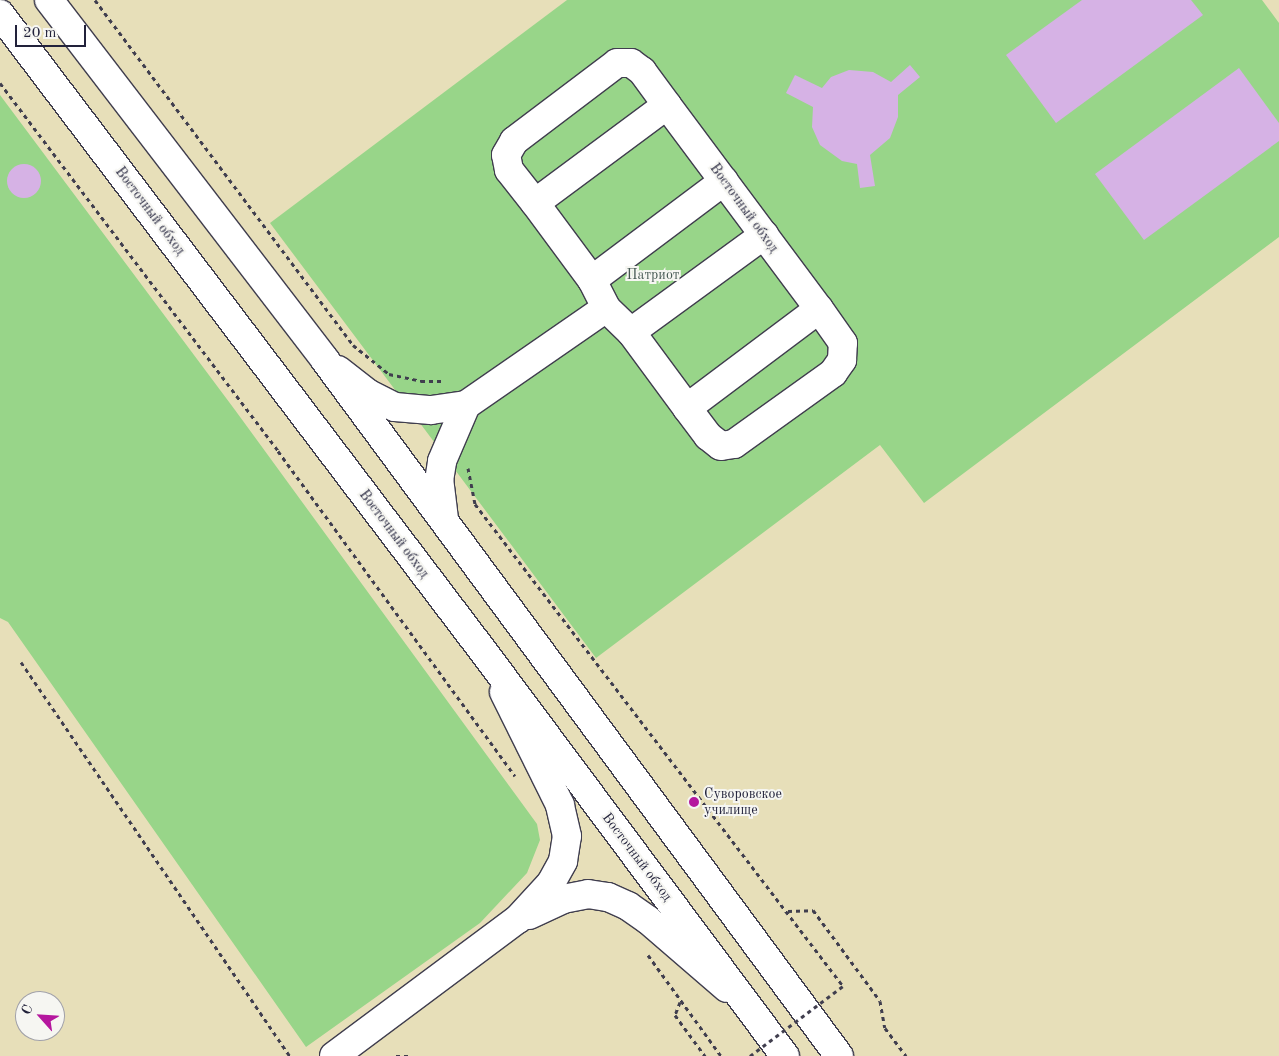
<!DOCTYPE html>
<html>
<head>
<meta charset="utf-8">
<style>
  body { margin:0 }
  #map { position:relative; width:1279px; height:1056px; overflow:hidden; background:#e7dfb9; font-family:"Old Standard TT",serif }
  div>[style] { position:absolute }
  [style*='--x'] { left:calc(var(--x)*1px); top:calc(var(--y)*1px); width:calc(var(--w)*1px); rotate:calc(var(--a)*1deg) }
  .green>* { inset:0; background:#98d589 }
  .building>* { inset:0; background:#d6b2e5 }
  .round { border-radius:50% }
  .path>* { height:3px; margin-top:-1.5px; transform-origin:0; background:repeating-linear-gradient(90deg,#403e4e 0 4px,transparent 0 8px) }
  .roads { filter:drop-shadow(1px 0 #403e4e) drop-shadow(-1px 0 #403e4e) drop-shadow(0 1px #403e4e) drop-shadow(0 -1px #403e4e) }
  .minor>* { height:28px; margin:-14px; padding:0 14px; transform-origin:14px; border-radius:14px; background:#fff }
  .major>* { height:28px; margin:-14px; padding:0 14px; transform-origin:14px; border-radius:14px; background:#fff }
  .path-bridge>* { height:3px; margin-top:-1.5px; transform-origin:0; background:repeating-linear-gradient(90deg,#403e4e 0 4px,transparent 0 8px) }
  .dots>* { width:14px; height:14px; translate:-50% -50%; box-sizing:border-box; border:2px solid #f6f6f2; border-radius:50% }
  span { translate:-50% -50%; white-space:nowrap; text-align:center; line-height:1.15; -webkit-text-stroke:4px #f6f6f2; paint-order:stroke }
  .street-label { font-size:14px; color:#22223b }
  .park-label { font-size:14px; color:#455852 }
  .poi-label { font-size:14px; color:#22223b }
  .left { translate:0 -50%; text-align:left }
  .north { position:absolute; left:15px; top:991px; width:50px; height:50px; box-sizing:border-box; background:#f6f6f2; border:1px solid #a1a1a9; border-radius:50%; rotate:296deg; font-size:14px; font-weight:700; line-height:20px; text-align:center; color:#22223b }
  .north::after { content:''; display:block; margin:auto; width:18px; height:22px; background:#b5179e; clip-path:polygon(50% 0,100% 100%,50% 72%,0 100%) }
  .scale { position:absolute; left:15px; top:25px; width:71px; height:22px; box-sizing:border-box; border:2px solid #22223b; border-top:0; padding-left:6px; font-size:15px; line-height:18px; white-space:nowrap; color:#22223b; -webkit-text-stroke:4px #f6f6f2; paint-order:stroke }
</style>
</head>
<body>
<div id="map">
  <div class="green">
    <div style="clip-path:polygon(567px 0,1262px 0,1279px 23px,1279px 237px,924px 503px,880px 445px,596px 658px,270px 223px)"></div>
    <div style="clip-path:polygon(0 95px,235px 410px,537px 824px,540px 840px,527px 873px,480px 923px,306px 1047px,8px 622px,0 618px)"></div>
  </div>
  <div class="building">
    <div style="clip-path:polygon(1082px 0,1191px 0,1203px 15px,1056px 123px,1006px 55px)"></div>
    <div style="clip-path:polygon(910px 65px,920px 77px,898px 95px,898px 117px,890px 138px,870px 155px,875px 186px,860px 188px,857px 164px,842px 161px,820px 145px,812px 127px,813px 107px,786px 93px,795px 75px,822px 88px,831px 77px,849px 70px,873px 72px,891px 82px)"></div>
    <div style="clip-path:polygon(1239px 68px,1279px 123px,1279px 141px,1144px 240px,1095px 174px)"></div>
    <div class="round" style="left:7px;top:164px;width:34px;height:34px"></div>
  </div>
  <div class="path">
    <div style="--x:95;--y:0;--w:431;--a:53.2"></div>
    <div style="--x:353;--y:345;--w:46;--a:38.9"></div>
    <div style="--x:389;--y:374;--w:33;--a:12"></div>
    <div style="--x:421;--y:381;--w:20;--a:0"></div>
    <div style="--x:0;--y:83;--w:461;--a:52.9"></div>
    <div style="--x:278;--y:451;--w:402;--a:53.9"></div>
    <div style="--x:468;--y:468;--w:37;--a:79"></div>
    <div style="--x:475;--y:504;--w:606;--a:52.64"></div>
    <div style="--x:21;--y:662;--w:477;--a:55.7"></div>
    <div style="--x:788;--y:911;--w:25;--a:-2"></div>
    <div style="--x:813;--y:910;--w:113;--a:53.6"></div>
    <div style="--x:880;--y:1001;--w:27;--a:80"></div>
    <div style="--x:885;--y:1028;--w:35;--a:53"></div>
    <div style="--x:648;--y:955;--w:125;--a:54.1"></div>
    <div style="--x:680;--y:1002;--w:14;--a:111"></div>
    <div style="--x:675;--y:1015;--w:51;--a:53.8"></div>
    <div style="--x:396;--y:1056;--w:13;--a:0"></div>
  </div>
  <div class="roads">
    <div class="minor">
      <div style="--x:535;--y:203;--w:42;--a:-128.2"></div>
      <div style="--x:509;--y:170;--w:15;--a:-101"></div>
      <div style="--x:506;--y:155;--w:16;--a:-60"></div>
      <div style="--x:514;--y:141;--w:129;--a:-37.1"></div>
      <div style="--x:617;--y:63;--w:14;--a:0"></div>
      <div style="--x:631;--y:63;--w:14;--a:36"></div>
      <div style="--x:642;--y:71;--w:42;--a:53.7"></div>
      <div style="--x:592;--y:280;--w:165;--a:-36.9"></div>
      <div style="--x:631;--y:332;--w:165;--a:-36.1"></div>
      <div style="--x:338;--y:370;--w:37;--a:38"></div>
      <div style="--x:367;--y:393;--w:31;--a:27"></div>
      <div style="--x:395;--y:407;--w:36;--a:5"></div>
      <div style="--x:431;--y:410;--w:35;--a:-8"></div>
      <div style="--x:466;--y:405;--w:170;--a:-34.7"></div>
      <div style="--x:606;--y:308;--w:35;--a:44"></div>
      <div style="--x:631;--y:332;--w:94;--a:53.6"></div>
      <div style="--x:687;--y:408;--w:165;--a:-36.9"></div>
      <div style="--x:819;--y:309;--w:254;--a:-126.7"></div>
      <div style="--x:667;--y:105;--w:164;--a:143.4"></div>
      <div style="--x:535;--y:203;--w:96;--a:53.5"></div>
      <div style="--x:592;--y:280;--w:31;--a:63"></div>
      <div style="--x:687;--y:408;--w:35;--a:53"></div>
      <div style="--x:708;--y:436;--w:16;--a:38"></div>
      <div style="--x:721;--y:446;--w:13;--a:-9"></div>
      <div style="--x:734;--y:444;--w:122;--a:-35.6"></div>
      <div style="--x:833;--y:373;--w:16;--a:-55"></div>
      <div style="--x:842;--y:360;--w:17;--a:-87"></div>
      <div style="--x:843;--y:343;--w:42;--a:-125.2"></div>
      <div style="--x:444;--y:519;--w:38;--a:-97"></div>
      <div style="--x:439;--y:481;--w:20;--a:-81"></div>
      <div style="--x:442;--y:461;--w:61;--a:-66.8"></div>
      <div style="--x:529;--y:915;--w:38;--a:-25"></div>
      <div style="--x:563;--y:899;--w:25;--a:-11"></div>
      <div style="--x:588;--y:894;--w:20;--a:9"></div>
      <div style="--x:608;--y:897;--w:22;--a:24"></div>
      <div style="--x:628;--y:906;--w:24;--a:35"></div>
      <div style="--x:648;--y:920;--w:104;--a:40.7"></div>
      <div style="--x:334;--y:1056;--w:229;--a:-36.7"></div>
      <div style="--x:518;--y:919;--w:49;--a:-47.5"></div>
      <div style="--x:551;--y:883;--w:25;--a:-61"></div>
      <div style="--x:563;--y:861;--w:25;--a:-81"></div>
      <div style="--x:567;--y:836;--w:32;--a:-103"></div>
      <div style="--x:560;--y:805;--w:126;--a:-116.4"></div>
    </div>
    <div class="major">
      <div style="--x:49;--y:0;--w:454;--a:52.5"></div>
      <div style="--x:325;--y:360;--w:865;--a:53.55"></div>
      <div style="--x:0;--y:14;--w:804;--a:52.83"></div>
      <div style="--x:486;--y:655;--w:500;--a:53.29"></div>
    </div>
  </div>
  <div class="path-bridge">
    <div style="--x:750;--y:1056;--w:116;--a:-37"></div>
  </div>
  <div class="dots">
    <div style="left:694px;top:802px;background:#b5179e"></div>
  </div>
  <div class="street-label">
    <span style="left:744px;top:208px;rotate:54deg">Восточный обход</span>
    <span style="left:150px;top:211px;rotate:53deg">Восточный обход</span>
    <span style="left:394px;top:534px;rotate:53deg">Восточный обход</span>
    <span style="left:637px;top:857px;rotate:53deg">Восточный обход</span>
  </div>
  <div class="park-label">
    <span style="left:653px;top:275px">Патриот</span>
  </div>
  <div class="poi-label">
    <span class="left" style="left:704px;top:802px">Суворовское<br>училище</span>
  </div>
  <div class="north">С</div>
  <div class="scale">20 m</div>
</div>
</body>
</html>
